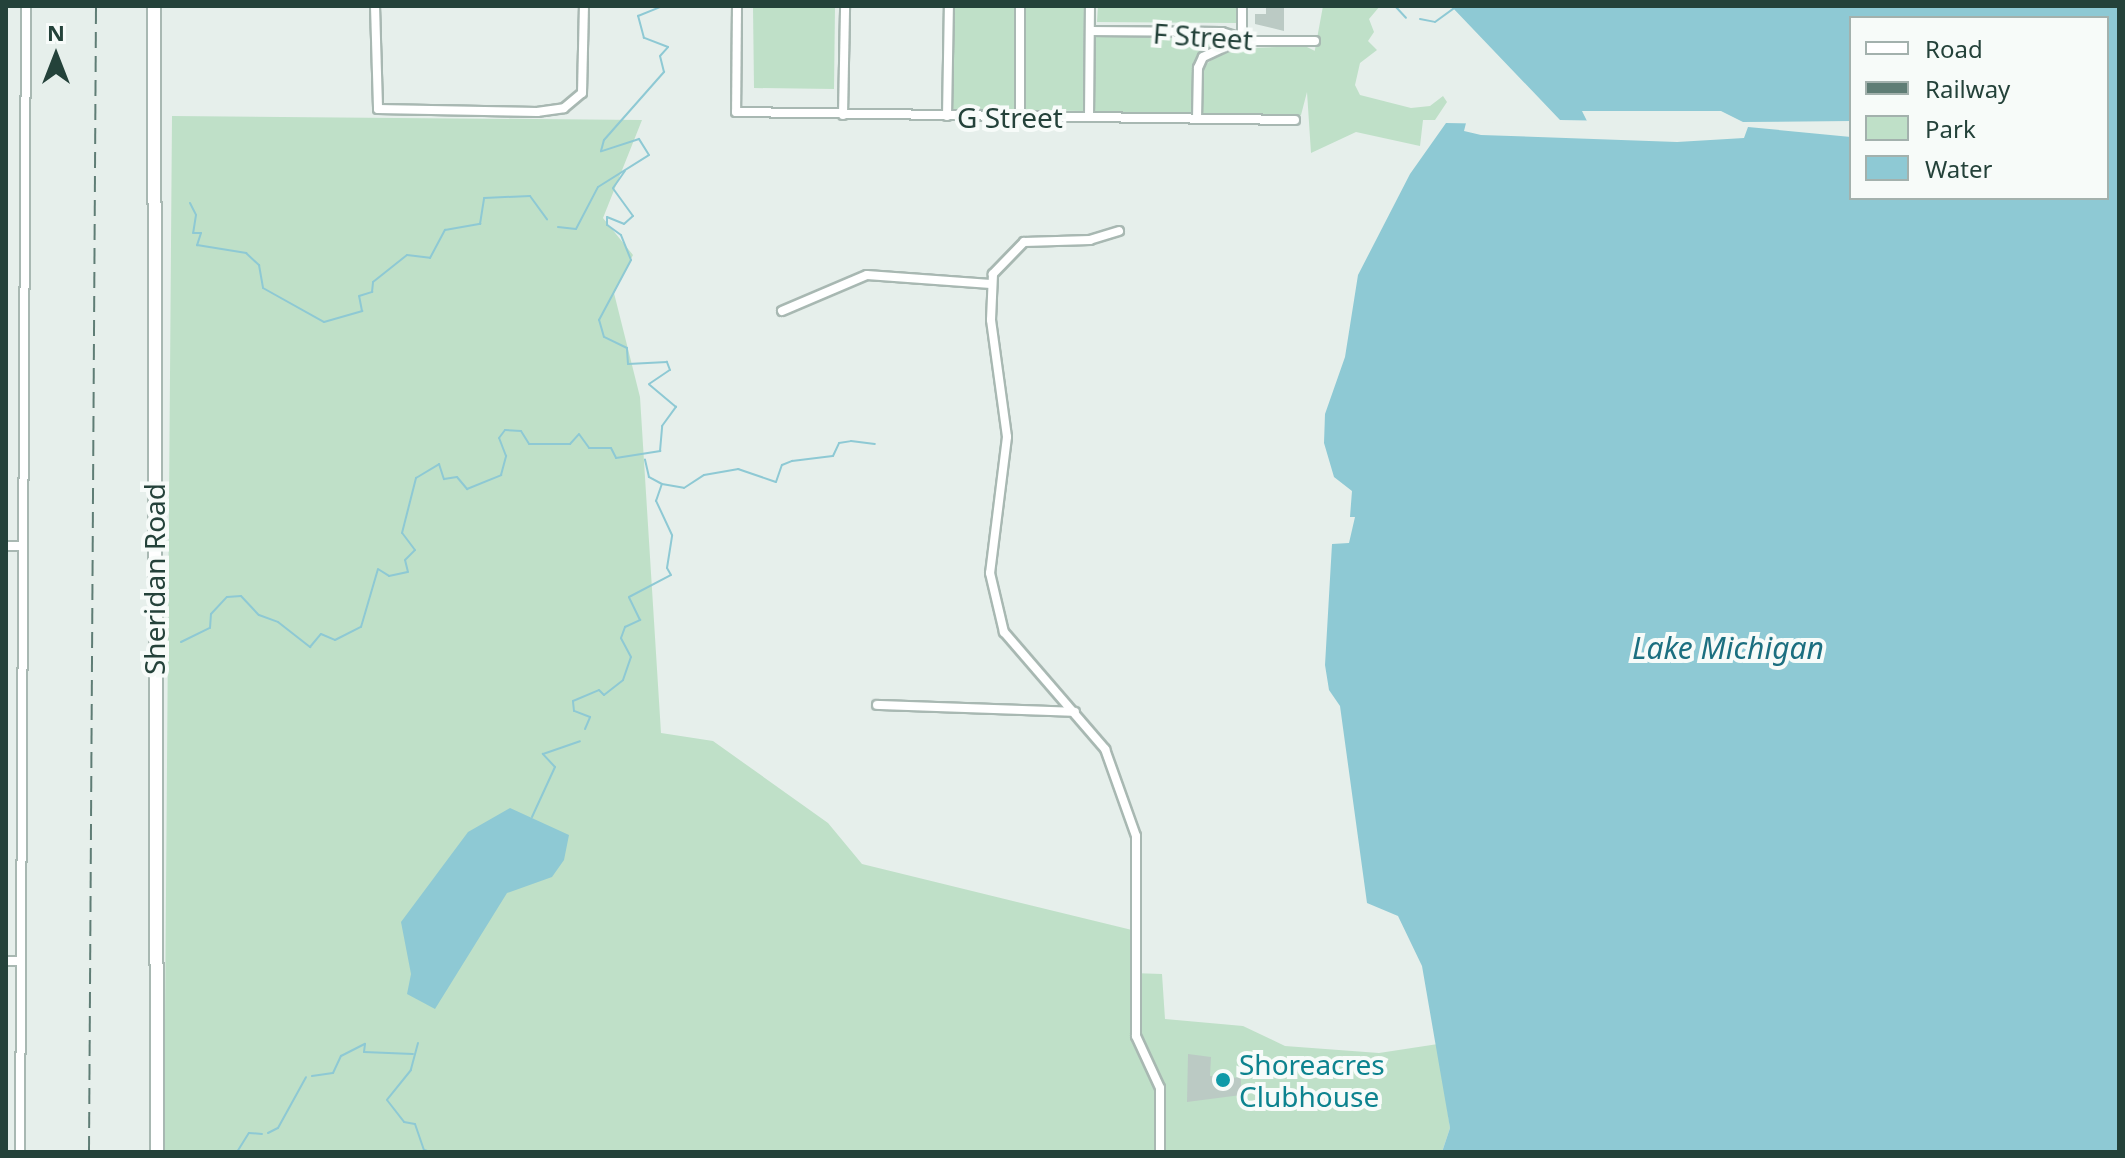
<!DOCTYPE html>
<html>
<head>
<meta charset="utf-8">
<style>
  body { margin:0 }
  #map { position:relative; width:2125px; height:1158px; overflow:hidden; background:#e6efeb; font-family:"Noto Sans",sans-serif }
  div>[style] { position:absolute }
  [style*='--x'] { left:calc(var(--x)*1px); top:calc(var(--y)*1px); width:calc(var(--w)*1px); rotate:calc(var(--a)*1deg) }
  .green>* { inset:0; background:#bfe0c8 }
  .water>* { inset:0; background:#8ec9d4 }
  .pier>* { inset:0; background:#e6efeb }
  .stream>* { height:2px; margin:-1px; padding:0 1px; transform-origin:1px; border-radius:1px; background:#8ec9d4 }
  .building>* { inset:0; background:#bbcac4 }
  .roads { filter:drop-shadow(2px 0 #a8b8b2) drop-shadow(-2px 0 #a8b8b2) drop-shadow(0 2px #a8b8b2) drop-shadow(0 -2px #a8b8b2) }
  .street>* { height:8px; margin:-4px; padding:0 4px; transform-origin:4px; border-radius:4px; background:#fff }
  .secondary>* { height:12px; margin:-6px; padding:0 6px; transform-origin:6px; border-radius:6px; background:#fff }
  .rail>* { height:2px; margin-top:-1px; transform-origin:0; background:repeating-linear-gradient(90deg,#5f7d75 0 16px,transparent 0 24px) }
  .dots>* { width:22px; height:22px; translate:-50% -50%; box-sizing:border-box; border:4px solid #f7fbf9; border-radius:50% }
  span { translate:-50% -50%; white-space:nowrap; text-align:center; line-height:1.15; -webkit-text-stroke:8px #f7fbf9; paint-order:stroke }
  .street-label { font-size:28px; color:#24423a }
  .culture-label { font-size:28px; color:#0d838f }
  .left { translate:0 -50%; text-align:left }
  .water-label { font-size:30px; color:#1c6f80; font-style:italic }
  .frame { position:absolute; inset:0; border:8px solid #24423a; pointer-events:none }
  .legend { position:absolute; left:1849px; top:16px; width:260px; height:184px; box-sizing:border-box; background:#f7fbf9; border:2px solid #a3b1ad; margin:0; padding:10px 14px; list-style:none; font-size:24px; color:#24423a }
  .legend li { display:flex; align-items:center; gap:16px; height:40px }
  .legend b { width:40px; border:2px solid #a3b1ad }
  .north { position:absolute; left:16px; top:16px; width:80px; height:80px; -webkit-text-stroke:6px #f7fbf9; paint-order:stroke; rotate:0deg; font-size:22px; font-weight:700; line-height:32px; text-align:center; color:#24423a }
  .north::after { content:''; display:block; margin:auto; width:28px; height:36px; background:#24423a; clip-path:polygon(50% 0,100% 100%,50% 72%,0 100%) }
</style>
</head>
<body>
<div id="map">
  <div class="green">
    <div style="clip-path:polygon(753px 6px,835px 6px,834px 89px,754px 88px)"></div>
    <div style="clip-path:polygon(953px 6px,1015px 6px,1014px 110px,953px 110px)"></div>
    <div style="clip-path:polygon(1025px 6px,1084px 6px,1083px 111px,1023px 110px)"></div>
    <div style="clip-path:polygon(1098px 6px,1237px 6px,1236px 23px,1097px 22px)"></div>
    <div style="clip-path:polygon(1323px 6px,1380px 6px,1369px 19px,1374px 32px,1368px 41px,1377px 50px,1360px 63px,1355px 85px,1360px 95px,1411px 108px,1430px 106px,1443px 96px,1447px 102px,1435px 120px,1423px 120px,1420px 146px,1356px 132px,1311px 153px,1307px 92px,1301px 115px,1200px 115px,1201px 68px,1226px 49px,1305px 46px,1315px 51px,1309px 82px)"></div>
    <div style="clip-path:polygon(1093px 36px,1218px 37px,1218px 45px,1193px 64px,1193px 115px,1092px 114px)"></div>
    <div style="clip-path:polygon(172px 116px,642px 120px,603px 218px,633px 255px,614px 293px,640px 397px,661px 733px,713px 741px,828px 823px,862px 864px,1132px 930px,1132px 973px,1162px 974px,1165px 1019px,1243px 1026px,1285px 1046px,1379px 1053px,1438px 1044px,1450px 1128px,1442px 1152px,164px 1152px)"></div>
  </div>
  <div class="water">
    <div style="clip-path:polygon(evenodd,1451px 6px,2119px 6px,2119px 1152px,1442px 1152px,1450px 1128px,1422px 966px,1398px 916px,1367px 903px,1340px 706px,1329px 690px,1325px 665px,1332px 544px,1349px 543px,1355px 517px,1350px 517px,1352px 491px,1334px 477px,1324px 443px,1325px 414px,1345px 357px,1358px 275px,1410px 174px,1446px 123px,1677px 127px,1677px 122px,1560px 120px,1451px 6px,1851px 18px,2107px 18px,2107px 198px,1851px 198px,1851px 18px)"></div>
    <div style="clip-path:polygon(510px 808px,569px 835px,564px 860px,552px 877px,507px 893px,435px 1009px,407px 994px,411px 974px,401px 922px,468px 832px)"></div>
  </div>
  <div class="pier">
    <div style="clip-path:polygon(1582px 111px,1721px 111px,1743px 122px,1851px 121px,1851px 137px,1748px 127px,1744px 138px,1677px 142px,1481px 135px,1464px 131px,1466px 123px,1440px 123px,1587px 121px)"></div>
  </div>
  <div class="stream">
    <div style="--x:1395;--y:6;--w:16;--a:47"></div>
    <div style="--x:1420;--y:19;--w:15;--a:11"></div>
    <div style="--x:1435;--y:22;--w:27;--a:-36"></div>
    <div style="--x:190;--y:203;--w:13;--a:63"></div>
    <div style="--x:196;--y:215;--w:18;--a:99"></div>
    <div style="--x:193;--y:233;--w:8;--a:0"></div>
    <div style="--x:201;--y:233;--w:13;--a:108"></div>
    <div style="--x:197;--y:245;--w:50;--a:9.3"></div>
    <div style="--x:246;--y:253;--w:18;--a:43"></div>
    <div style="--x:259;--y:265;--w:23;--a:80"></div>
    <div style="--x:263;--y:288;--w:70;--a:29.1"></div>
    <div style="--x:324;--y:322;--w:40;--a:-16"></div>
    <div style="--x:362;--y:311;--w:15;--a:-101"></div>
    <div style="--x:359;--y:296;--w:14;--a:-17"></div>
    <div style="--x:372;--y:292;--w:10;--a:-84"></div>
    <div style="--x:373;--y:282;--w:43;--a:-38.5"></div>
    <div style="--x:407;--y:255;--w:23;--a:7"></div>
    <div style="--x:430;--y:258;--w:32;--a:-62"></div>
    <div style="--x:445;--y:230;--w:36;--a:-10"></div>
    <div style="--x:480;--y:224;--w:26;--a:-81"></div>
    <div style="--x:484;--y:198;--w:46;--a:-2.5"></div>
    <div style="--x:530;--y:196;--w:29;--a:54"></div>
    <div style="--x:558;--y:227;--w:18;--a:6"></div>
    <div style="--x:576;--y:229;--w:47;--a:-62.4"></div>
    <div style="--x:598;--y:187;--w:60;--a:-32.1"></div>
    <div style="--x:649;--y:155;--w:19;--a:-122"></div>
    <div style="--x:639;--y:139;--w:40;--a:162"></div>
    <div style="--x:601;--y:151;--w:11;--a:-75"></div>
    <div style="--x:604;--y:140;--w:91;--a:-48.6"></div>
    <div style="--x:664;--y:72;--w:16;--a:-104"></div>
    <div style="--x:660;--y:56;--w:12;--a:-48"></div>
    <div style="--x:668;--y:47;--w:26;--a:-159"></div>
    <div style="--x:644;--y:38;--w:23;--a:-105"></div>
    <div style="--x:638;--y:16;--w:27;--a:-22"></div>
    <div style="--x:662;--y:484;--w:22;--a:10"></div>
    <div style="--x:684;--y:488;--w:24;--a:-33"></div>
    <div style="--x:704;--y:475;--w:35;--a:-10"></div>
    <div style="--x:738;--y:469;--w:40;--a:18.9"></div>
    <div style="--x:776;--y:482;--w:18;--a:-71"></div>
    <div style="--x:782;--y:465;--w:11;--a:-22"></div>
    <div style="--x:792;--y:461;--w:41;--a:-7"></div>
    <div style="--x:833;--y:456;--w:14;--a:-65"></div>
    <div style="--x:839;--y:443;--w:12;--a:-9"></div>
    <div style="--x:851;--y:441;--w:24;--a:7"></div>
    <div style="--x:181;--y:642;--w:32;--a:-26"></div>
    <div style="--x:210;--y:628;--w:14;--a:-86"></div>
    <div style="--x:211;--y:614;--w:23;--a:-47"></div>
    <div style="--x:227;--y:597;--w:14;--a:-4"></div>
    <div style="--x:241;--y:596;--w:26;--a:47"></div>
    <div style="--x:259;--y:615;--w:20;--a:20"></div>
    <div style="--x:278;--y:622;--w:41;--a:38"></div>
    <div style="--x:310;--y:647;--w:17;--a:-50"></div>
    <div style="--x:321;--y:634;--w:15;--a:23"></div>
    <div style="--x:335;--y:640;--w:29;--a:-27"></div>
    <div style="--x:361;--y:627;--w:60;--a:-73.7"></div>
    <div style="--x:378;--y:569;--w:13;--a:32"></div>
    <div style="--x:389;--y:576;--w:19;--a:-12"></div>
    <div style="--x:408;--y:572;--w:12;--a:-104"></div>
    <div style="--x:405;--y:560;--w:14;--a:-45"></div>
    <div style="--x:415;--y:550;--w:21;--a:-127"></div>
    <div style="--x:402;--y:533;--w:57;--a:-75.7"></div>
    <div style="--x:416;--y:478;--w:27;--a:-31"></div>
    <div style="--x:439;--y:464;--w:16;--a:72"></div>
    <div style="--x:444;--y:479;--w:13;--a:-9"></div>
    <div style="--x:457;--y:477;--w:16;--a:50"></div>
    <div style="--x:467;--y:489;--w:37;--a:-22"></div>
    <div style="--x:501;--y:475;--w:20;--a:-75"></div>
    <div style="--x:506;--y:456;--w:19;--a:-111"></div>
    <div style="--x:499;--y:438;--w:10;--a:-53"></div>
    <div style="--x:505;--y:430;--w:16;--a:4"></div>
    <div style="--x:521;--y:431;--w:15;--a:58"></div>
    <div style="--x:529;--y:444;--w:41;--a:0"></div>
    <div style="--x:570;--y:444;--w:13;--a:-48"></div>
    <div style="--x:579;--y:434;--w:17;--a:54"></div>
    <div style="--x:589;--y:448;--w:22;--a:0"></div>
    <div style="--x:611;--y:448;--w:11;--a:63"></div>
    <div style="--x:616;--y:458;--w:45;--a:-9"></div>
    <div style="--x:660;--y:451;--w:25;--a:-85"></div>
    <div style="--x:662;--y:426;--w:24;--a:-54"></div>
    <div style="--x:676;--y:407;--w:35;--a:-140"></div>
    <div style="--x:649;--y:384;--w:25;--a:-34"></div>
    <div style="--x:670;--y:370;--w:9;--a:-111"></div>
    <div style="--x:667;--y:362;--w:39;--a:177"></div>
    <div style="--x:628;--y:364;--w:16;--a:-94"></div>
    <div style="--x:627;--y:348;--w:25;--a:-154"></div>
    <div style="--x:604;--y:337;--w:18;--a:-106"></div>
    <div style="--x:599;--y:320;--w:68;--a:-61.9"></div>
    <div style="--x:631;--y:260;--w:27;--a:-112"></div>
    <div style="--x:621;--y:235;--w:17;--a:-144"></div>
    <div style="--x:607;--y:225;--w:8;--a:-90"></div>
    <div style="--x:607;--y:217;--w:18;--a:22"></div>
    <div style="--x:624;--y:224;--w:12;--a:-42"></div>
    <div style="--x:633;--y:216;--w:34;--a:-126"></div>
    <div style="--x:613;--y:188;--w:21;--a:-55"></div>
    <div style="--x:585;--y:729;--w:13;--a:-67"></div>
    <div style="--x:590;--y:717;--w:17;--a:-159"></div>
    <div style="--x:574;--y:711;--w:10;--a:-96"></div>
    <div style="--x:573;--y:701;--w:28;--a:-23"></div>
    <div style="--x:599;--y:690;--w:7;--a:45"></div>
    <div style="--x:604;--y:695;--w:24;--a:-38"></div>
    <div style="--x:623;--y:680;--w:24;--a:-71"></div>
    <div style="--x:631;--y:657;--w:21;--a:-118"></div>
    <div style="--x:621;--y:638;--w:12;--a:-70"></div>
    <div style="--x:625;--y:627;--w:17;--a:-25"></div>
    <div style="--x:640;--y:620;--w:25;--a:-116"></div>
    <div style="--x:629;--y:597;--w:47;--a:-27.6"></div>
    <div style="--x:671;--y:575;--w:8;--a:-120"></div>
    <div style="--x:667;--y:568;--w:33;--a:-81"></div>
    <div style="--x:672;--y:535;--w:38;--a:-115"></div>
    <div style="--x:656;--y:501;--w:18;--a:-71"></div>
    <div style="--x:662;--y:484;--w:15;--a:-152"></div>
    <div style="--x:649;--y:477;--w:18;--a:-103"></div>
    <div style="--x:532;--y:817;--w:55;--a:-65.3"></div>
    <div style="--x:555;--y:767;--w:18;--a:-133"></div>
    <div style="--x:543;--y:754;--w:39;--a:-19"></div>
    <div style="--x:418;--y:1043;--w:28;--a:105"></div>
    <div style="--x:411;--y:1070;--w:38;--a:129"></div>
    <div style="--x:387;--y:1100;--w:28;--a:52"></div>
    <div style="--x:404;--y:1122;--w:11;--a:10"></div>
    <div style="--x:415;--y:1124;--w:28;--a:71"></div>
    <div style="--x:424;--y:1150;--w:7;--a:16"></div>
    <div style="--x:312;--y:1076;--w:21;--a:-8"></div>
    <div style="--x:333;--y:1073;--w:19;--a:-65"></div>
    <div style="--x:341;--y:1056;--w:27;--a:-27"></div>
    <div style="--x:365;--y:1044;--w:8;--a:97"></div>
    <div style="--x:364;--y:1052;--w:49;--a:2.3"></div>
    <div style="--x:268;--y:1133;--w:11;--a:-27"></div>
    <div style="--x:278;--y:1128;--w:58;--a:-61.2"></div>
    <div style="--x:237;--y:1152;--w:22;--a:-58"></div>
    <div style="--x:249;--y:1133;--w:13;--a:4"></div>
  </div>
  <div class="building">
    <div style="clip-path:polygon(1266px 7px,1284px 7px,1284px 31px,1255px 24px,1255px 14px,1266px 14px)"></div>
    <div style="clip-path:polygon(1188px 1054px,1211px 1057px,1210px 1076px,1241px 1078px,1241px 1095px,1187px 1102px)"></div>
  </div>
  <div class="roads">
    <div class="street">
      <div style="--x:375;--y:6;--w:103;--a:88.3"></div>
      <div style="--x:378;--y:109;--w:159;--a:1.1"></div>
      <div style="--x:537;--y:112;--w:27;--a:-8"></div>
      <div style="--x:564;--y:108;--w:23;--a:-40"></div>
      <div style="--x:582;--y:93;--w:87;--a:-88.7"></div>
      <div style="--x:737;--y:6;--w:106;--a:90.5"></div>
      <div style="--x:736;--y:112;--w:559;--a:0.82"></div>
      <div style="--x:1090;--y:31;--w:132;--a:0.4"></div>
      <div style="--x:1222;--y:32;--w:30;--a:17"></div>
      <div style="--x:1251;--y:41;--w:64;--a:0"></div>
      <div style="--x:843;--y:115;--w:109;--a:-88.9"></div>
      <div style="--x:947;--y:116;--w:110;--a:-89"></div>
      <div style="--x:1020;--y:117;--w:111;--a:-90"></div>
      <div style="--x:1089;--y:117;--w:111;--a:-89.5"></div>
      <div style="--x:1197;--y:119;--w:51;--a:-88.9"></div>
      <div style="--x:1198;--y:68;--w:12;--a:-66"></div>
      <div style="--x:1203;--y:57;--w:43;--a:-24.8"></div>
      <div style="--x:1242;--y:39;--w:33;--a:-90"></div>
      <div style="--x:1119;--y:231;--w:30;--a:163"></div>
      <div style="--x:1090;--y:240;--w:66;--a:178.3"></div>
      <div style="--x:1024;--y:242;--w:45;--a:134.1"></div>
      <div style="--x:993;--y:274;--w:46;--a:92.5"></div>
      <div style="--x:991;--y:320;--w:118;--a:82.2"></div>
      <div style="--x:1007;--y:437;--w:137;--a:97.1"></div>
      <div style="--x:990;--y:573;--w:61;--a:76.7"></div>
      <div style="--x:1004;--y:632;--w:155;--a:49.2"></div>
      <div style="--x:1105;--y:749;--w:92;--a:70.4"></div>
      <div style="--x:1136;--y:836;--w:200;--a:90"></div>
      <div style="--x:1136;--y:1036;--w:57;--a:65.2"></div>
      <div style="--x:1160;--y:1088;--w:64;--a:90"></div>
      <div style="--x:782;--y:311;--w:92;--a:-23"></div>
      <div style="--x:867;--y:275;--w:124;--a:4.2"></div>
      <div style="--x:6;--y:546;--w:17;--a:0"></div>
      <div style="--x:877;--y:705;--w:198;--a:2"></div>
      <div style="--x:6;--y:961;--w:15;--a:0"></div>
      <div style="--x:20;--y:1152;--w:1146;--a:-89.7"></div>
    </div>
    <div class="secondary">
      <div style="--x:154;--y:6;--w:1146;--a:89.85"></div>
    </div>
  </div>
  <div class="rail">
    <div style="--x:89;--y:1152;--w:1146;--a:-89.65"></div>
  </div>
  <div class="dots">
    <div style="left:1223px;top:1080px;background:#0f9aa8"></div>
  </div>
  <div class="street-label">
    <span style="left:1203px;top:36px;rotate:4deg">F Street</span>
    <span style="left:1010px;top:117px">G Street</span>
    <span style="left:154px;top:579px;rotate:-90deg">Sheridan Road</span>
  </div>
  <div class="culture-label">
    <span class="left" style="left:1239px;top:1080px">Shoreacres<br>Clubhouse</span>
  </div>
  <div class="water-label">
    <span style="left:1728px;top:648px">Lake Michigan</span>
  </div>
  <div class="frame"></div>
  <ul class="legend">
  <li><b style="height:10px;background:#fff"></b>Road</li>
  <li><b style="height:10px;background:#5f7d75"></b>Railway</li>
  <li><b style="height:22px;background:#bfe0c8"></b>Park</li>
  <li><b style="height:22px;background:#8ec9d4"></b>Water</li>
  </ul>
  <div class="north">N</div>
</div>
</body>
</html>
